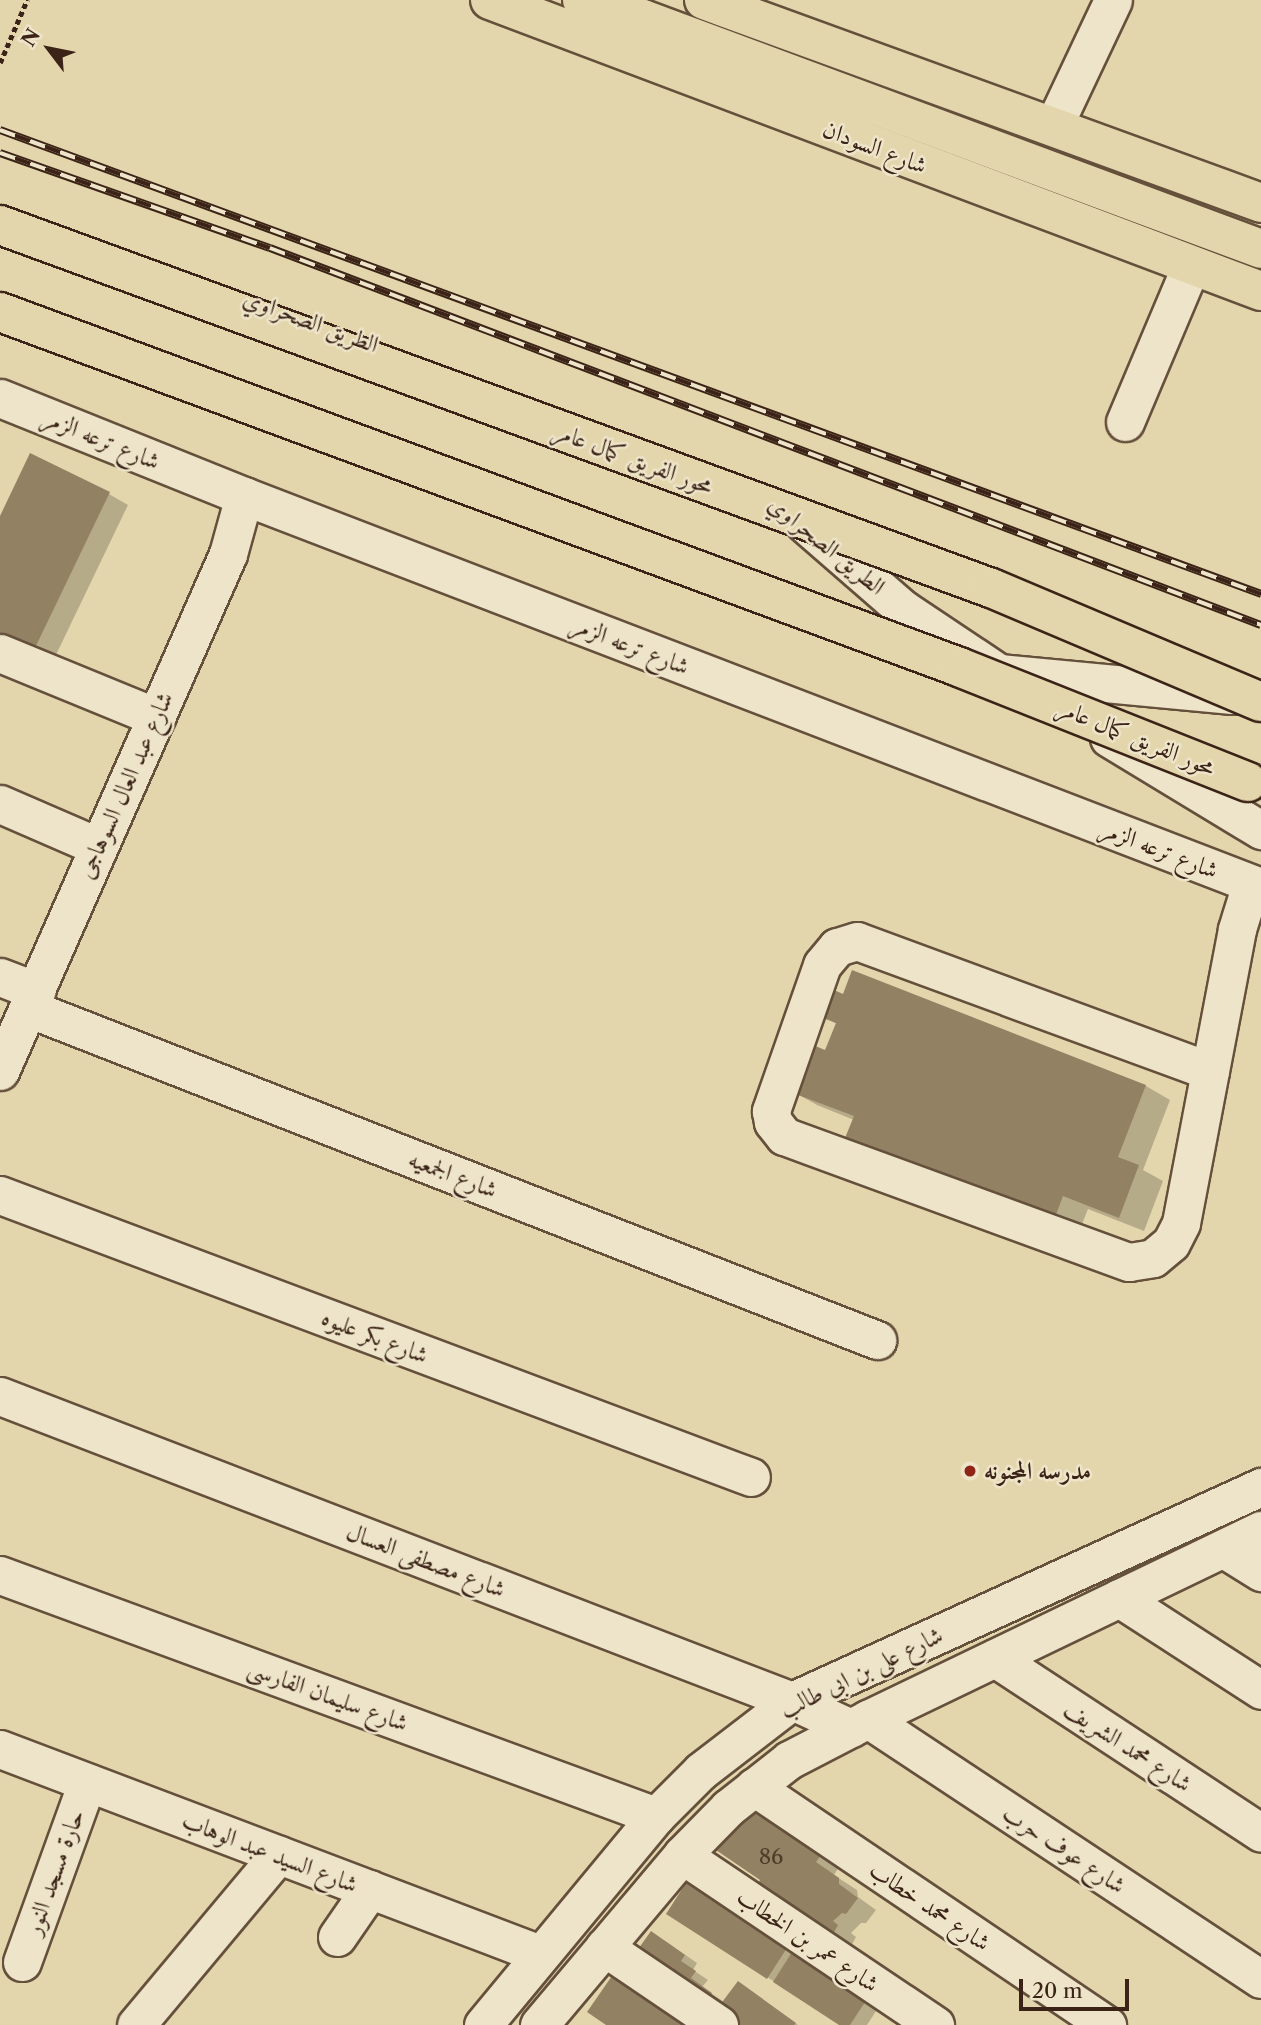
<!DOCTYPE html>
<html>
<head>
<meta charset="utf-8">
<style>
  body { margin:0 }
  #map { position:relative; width:1261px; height:2025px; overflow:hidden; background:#e4d6ac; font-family:"Libre Caslon Text",Amiri,serif }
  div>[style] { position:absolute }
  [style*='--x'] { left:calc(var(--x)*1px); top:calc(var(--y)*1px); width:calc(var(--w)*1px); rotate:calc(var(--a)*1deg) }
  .shadow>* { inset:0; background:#0003 }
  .building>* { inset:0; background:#938164 }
  .path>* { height:4.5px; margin-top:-2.25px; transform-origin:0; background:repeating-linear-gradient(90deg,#3b2417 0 5px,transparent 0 8.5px) }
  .roads { filter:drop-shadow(2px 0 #65503c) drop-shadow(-2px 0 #65503c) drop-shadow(0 2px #65503c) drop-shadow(0 -2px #65503c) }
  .minor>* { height:37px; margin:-18.5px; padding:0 18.5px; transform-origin:18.5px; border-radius:18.5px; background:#ede4c9 }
  .major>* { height:38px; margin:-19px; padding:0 19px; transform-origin:19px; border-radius:19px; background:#e4d6ac }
  .rail>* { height:8px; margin-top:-4px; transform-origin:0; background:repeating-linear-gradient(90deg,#ede4c9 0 16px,#3b2417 0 32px); box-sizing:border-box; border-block:2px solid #3b2417 }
  .bridges { filter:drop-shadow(2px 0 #3b2417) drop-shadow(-2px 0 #3b2417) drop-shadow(0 2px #3b2417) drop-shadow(0 -2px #3b2417) }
  .highway-bridge>* { height:38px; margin:-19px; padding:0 19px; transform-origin:19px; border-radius:19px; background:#e4d6ac }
  .dots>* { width:19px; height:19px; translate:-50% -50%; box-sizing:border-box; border:4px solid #ede4c9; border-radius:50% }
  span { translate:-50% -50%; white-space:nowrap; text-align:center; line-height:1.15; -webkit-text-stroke:5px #ede4c9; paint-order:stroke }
  .number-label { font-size:21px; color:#513b2a }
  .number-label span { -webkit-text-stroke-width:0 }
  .street-label { font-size:24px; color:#3b2417 }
  .poi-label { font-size:24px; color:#3b2417; font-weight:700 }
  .left { translate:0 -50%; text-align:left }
  .north { position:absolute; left:14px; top:14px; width:70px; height:70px; -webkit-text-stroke:5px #ede4c9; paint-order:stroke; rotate:302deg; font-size:19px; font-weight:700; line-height:28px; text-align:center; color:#3b2417 }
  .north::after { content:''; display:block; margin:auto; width:24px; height:32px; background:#3b2417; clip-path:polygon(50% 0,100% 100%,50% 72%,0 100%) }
  .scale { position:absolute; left:1019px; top:1979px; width:110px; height:32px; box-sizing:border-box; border:4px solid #3b2417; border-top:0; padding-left:9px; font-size:21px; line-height:24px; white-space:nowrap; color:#3b2417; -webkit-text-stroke:5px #ede4c9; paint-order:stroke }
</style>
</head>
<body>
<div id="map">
  <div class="shadow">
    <div style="clip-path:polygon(109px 494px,128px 505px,54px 659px,0 633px,0 520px)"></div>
    <div style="clip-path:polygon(853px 972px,1146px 1086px,1170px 1100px,1143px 1170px,1163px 1181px,1144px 1231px,1088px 1209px,1079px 1232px,872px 1152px,847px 1137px,854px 1120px,817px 1105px,792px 1091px,826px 1052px,837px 1024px,825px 1017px,844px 996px)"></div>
    <div style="clip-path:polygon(755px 1794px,841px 1864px,834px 1875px,857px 1890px,858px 1897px,876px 1910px,866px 1923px,861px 1923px,851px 1933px,856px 1937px,847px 1954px,763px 1880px)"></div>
    <div style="clip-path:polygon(693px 1875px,880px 2005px,867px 2025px,842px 2025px,669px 1914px)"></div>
    <div style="clip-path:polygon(664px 1940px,697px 1963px,693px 1970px,708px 1980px,702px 1987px,724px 2002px,751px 1991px,798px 2025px,734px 2025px,713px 2017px)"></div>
  </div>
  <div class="building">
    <div style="clip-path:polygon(30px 453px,110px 492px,34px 650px,0 633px,0 516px)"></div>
    <div style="clip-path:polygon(852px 970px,1146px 1085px,1118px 1157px,1139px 1165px,1119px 1218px,1063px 1196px,1054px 1220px,845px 1138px,854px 1116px,790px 1092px,808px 1043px,825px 1050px,836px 1023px,823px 1018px,834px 990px,843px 994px)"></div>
    <div style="clip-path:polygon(754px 1791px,823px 1852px,816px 1862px,839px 1878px,839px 1884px,858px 1898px,846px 1914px,842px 1913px,833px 1921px,838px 1925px,827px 1945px,754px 1890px,760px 1880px,713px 1848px)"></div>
    <div style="clip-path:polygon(693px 1872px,794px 1937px,767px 1979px,666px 1914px)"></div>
    <div style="clip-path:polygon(651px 1931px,685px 1955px,681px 1961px,696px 1971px,691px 1978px,712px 1993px,699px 2011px,629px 1962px)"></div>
    <div style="clip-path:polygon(799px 1941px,869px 1996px,850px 2025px,839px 2025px,773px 1982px)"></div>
    <div style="clip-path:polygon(616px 1970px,694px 2025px,606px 2025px,587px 2012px)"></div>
    <div style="clip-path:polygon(738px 1981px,796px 2023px,794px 2025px,731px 2025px,714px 2013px)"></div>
  </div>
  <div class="path">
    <div style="--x:0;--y:63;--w:69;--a:-66.8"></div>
  </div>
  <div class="roads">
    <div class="minor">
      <div style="--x:1054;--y:125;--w:138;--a:-64.7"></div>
      <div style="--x:0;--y:398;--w:263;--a:21.9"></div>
      <div style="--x:244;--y:496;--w:1090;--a:21.03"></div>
      <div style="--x:1125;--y:422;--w:169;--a:-67.1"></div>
      <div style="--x:804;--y:523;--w:131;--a:41"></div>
      <div style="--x:903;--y:609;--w:119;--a:33.7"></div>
      <div style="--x:0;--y:653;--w:169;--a:22.3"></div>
      <div style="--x:999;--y:673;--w:234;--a:5.4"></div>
      <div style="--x:1109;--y:738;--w:178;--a:31.2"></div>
      <div style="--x:0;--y:804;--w:106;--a:23.4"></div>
      <div style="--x:0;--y:977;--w:39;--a:21"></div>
      <div style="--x:28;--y:1008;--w:912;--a:21.36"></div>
      <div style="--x:0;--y:1071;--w:565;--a:-66.2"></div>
      <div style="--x:228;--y:554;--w:60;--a:-74.6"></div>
      <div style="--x:1210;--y:1071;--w:376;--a:-159.8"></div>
      <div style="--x:857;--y:941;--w:21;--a:163"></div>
      <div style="--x:837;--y:947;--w:23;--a:130"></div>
      <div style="--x:822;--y:965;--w:155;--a:109.3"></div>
      <div style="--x:771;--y:1111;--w:11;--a:80"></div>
      <div style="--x:773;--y:1122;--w:18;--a:52"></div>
      <div style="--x:784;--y:1136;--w:367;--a:20.1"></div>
      <div style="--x:1129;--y:1262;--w:24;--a:-9"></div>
      <div style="--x:1153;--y:1258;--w:23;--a:-40"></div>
      <div style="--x:1171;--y:1243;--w:22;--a:-63"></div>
      <div style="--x:1181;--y:1223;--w:299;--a:-79.2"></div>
      <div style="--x:1237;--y:929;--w:47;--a:-72.7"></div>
      <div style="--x:0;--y:1195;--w:802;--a:20.58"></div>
      <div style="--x:0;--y:1396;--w:849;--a:21.06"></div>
      <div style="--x:792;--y:1701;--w:65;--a:24.6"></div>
      <div style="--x:1224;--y:1549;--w:44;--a:31.9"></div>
      <div style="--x:0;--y:1575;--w:699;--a:20.17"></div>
      <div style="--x:1119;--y:1598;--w:169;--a:32.9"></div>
      <div style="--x:995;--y:1658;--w:318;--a:33.3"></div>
      <div style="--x:868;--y:1719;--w:471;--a:33.5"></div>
      <div style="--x:0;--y:1749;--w:578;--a:20.79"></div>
      <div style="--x:754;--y:1787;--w:426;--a:34"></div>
      <div style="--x:682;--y:1855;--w:305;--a:33.9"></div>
      <div style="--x:337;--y:1937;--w:58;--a:-55.5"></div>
      <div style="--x:604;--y:1947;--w:139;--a:34.1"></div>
      <div style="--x:22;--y:1962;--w:191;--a:-70.1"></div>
      <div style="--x:136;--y:2025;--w:222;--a:-50.1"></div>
      <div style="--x:483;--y:2025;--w:271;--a:-50.4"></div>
      <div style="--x:656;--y:1816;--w:64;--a:-45"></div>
      <div style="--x:701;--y:1771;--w:115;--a:-37.6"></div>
      <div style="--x:792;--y:1701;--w:516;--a:-24.53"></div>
      <div style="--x:539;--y:2025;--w:222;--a:-49.9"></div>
      <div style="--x:682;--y:1855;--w:66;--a:-45.6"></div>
      <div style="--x:728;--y:1808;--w:78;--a:-38.2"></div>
      <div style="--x:789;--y:1760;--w:89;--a:-27.4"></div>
      <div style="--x:868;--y:1719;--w:436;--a:-25.7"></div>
    </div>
    <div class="major">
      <div style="--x:490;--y:0;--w:824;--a:20.68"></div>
      <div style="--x:582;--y:0;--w:64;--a:17.3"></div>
      <div style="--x:643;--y:19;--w:659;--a:20.41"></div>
      <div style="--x:704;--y:0;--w:593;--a:20.02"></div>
    </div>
  </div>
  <div class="rail">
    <div style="--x:0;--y:130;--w:1344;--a:20.2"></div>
    <div style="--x:0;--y:153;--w:286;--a:19.4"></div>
    <div style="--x:270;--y:248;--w:1060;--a:20.83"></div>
  </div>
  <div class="bridges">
    <div class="highway-bridge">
      <div style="--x:0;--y:225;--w:1055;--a:20.12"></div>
      <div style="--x:991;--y:588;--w:293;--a:22.9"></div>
      <div style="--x:0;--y:312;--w:1023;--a:20.31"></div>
      <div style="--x:959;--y:667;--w:311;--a:21.7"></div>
    </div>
  </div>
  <div class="dots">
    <div style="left:970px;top:1471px;background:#8f2418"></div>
  </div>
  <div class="number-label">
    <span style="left:771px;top:1857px">86</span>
  </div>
  <div class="street-label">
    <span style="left:875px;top:147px;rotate:21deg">شارع السودان</span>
    <span style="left:311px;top:321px;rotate:20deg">الطريق الصحراوي</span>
    <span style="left:101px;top:439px;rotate:22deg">شارع ترعه الزمر</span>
    <span style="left:633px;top:458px;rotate:20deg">محور الفريق كمال عامر</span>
    <span style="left:827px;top:545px;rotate:39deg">الطريق الصحراوي</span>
    <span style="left:630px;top:645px;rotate:21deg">شارع ترعه الزمر</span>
    <span style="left:1136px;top:737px;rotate:22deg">محور الفريق كمال عامر</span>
    <span style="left:125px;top:785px;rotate:-66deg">شارع عبد العال السوهاجى</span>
    <span style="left:1159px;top:849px;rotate:21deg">شارع ترعه الزمر</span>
    <span style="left:453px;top:1174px;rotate:21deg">شارع الجمعيه</span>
    <span style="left:375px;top:1336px;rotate:21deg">شارع بكر عليوه</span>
    <span style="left:426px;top:1560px;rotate:21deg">شارع مصطفى العسال</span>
    <span style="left:861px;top:1672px;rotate:-26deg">شارع على بن ابى طالب</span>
    <span style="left:328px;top:1695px;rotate:20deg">شارع سليمان الفارسى</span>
    <span style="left:1128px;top:1746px;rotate:33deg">شارع محمد الشريف</span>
    <span style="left:1064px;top:1849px;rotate:33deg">شارع عوف حرب</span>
    <span style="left:270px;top:1852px;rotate:21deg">شارع السيد عبد الوهاب</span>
    <span style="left:54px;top:1872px;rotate:-70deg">حارة مسجد النور</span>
    <span style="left:930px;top:1906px;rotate:34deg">شارع محمد خطاب</span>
    <span style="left:808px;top:1940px;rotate:34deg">شارع عمر بن الخطاب</span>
  </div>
  <div class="poi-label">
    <span class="left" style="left:984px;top:1471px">مدرسه المجنونه</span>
  </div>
  <div class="north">N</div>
  <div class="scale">20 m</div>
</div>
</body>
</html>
